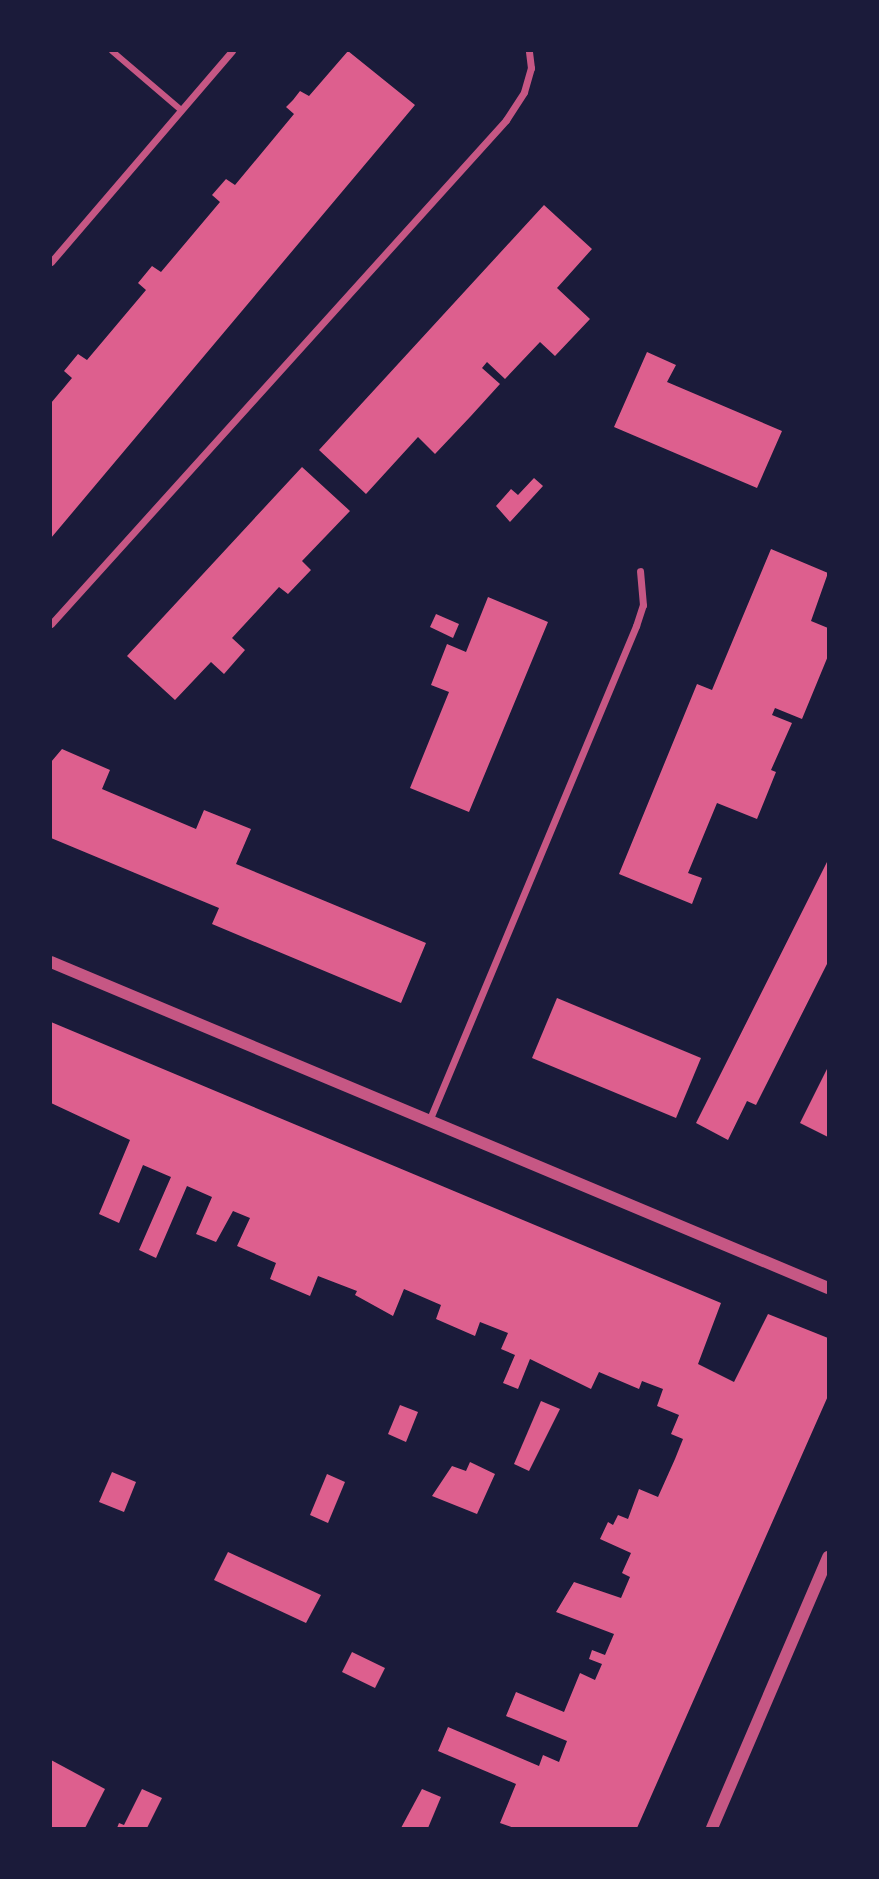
<!DOCTYPE html>
<html>
<head>
<meta charset="utf-8">
<style>
  body { margin:0 }
  #map { position:relative; width:879px; height:1879px; overflow:hidden; background:#1b1b3a; font-family:Mulish,sans-serif }
  div>[style] { position:absolute }
  [style*='--x'] { left:calc(var(--x)*1px); top:calc(var(--y)*1px); width:calc(var(--w)*1px); rotate:calc(var(--a)*1deg) }
  .building>* { inset:0; background:#dd5f8e }
  .pedestrian>* { height:6px; margin:-3px; padding:0 3px; transform-origin:3px; border-radius:3px; background:#c65784 }
  .minor>* { height:7px; margin:-3.5px; padding:0 3.5px; transform-origin:3.5px; border-radius:3.5px; background:#c65784 }
  .tertiary>* { height:12px; margin:-6px; padding:0 6px; transform-origin:6px; border-radius:6px; background:#c65784 }
  span { translate:-50% -50%; white-space:nowrap; text-align:center; line-height:1.15; -webkit-text-stroke:7px #1b1b3a; paint-order:stroke }
  .frame { position:absolute; inset:0; border:52px solid #1b1b3a; pointer-events:none }
</style>
</head>
<body>
<div id="map">
  <div class="building">
    <div style="clip-path:polygon(348px 51px,415px 105px,51px 538px,51px 403px,72px 378px,64px 371px,78px 354px,87px 360px,146px 290px,138px 283px,152px 266px,161px 272px,220px 202px,212px 195px,226px 179px,235px 185px,294px 114px,286px 107px,293px 100px,300px 91px,309px 96px)"></div>
    <div style="clip-path:polygon(544px 205px,592px 249px,557px 288px,590px 319px,555px 356px,540px 342px,505px 379px,487px 362px,482px 368px,500px 384px,470px 417px,435px 454px,418px 437px,366px 494px,319px 450px)"></div>
    <div style="clip-path:polygon(647px 352px,676px 365px,667px 382px,782px 431px,757px 488px,614px 427px)"></div>
    <div style="clip-path:polygon(302px 467px,350px 511px,302px 561px,311px 570px,288px 594px,279px 587px,232px 638px,245px 650px,224px 674px,211px 662px,175px 700px,127px 656px)"></div>
    <div style="clip-path:polygon(534px 478px,543px 486px,510px 522px,496px 506px,511px 489px,518px 495px)"></div>
    <div style="clip-path:polygon(771px 549px,828px 573px,811px 621px,828px 628px,828px 656px,802px 719px,775px 708px,772px 715px,792px 723px,771px 770px,776px 772px,757px 819px,717px 803px,688px 873px,702px 878px,692px 904px,619px 874px,697px 684px,712px 690px)"></div>
    <div style="clip-path:polygon(488px 597px,548px 622px,469px 812px,410px 788px,449px 692px,431px 685px,447px 644px,466px 652px)"></div>
    <div style="clip-path:polygon(436px 614px,459px 624px,453px 638px,430px 627px)"></div>
    <div style="clip-path:polygon(62px 749px,110px 770px,102px 789px,196px 829px,204px 810px,251px 829px,236px 864px,426px 943px,401px 1003px,212px 924px,219px 908px,51px 838px,51px 762px)"></div>
    <div style="clip-path:polygon(828px 860px,828px 962px,756px 1105px,747px 1101px,728px 1140px,696px 1123px)"></div>
    <div style="clip-path:polygon(557px 998px,701px 1058px,676px 1118px,532px 1058px)"></div>
    <div style="clip-path:polygon(51px 1022px,721px 1303px,698px 1364px,734px 1382px,768px 1314px,828px 1338px,828px 1396px,637px 1828px,514px 1828px,500px 1823px,516px 1784px,438px 1751px,448px 1727px,539px 1766px,543px 1755px,559px 1762px,567px 1741px,506px 1716px,516px 1692px,564px 1712px,580px 1673px,595px 1680px,602px 1664px,589px 1659px,592px 1650px,605px 1655px,614px 1634px,556px 1612px,574px 1582px,621px 1598px,630px 1577px,622px 1573px,631px 1553px,600px 1539px,608px 1522px,613px 1525px,618px 1515px,628px 1519px,639px 1489px,658px 1497px,675px 1459px,683px 1439px,671px 1434px,679px 1415px,657px 1406px,663px 1389px,642px 1381px,639px 1389px,599px 1372px,591px 1389px,530px 1359px,518px 1389px,503px 1383px,515px 1355px,501px 1349px,508px 1333px,480px 1322px,475px 1336px,436px 1319px,441px 1305px,404px 1289px,393px 1316px,355px 1295px,357px 1291px,318px 1276px,310px 1296px,270px 1279px,276px 1263px,237px 1246px,250px 1218px,233px 1211px,216px 1242px,196px 1234px,212px 1197px,187px 1186px,156px 1258px,139px 1250px,171px 1177px,143px 1165px,119px 1223px,99px 1214px,130px 1140px,51px 1103px)"></div>
    <div style="clip-path:polygon(828px 1067px,828px 1137px,800px 1123px)"></div>
    <div style="clip-path:polygon(541px 1401px,560px 1409px,529px 1471px,514px 1464px)"></div>
    <div style="clip-path:polygon(400px 1405px,418px 1412px,406px 1442px,388px 1434px)"></div>
    <div style="clip-path:polygon(470px 1462px,495px 1474px,477px 1514px,432px 1496px,452px 1466px,466px 1471px)"></div>
    <div style="clip-path:polygon(112px 1472px,136px 1482px,124px 1512px,99px 1502px)"></div>
    <div style="clip-path:polygon(327px 1474px,345px 1482px,328px 1523px,310px 1515px)"></div>
    <div style="clip-path:polygon(228px 1552px,321px 1595px,306px 1623px,214px 1580px)"></div>
    <div style="clip-path:polygon(352px 1652px,385px 1668px,375px 1688px,342px 1672px)"></div>
    <div style="clip-path:polygon(51px 1760px,105px 1789px,85px 1828px,51px 1828px)"></div>
    <div style="clip-path:polygon(142px 1789px,162px 1798px,147px 1828px,117px 1828px,119px 1823px,124px 1825px)"></div>
    <div style="clip-path:polygon(422px 1789px,441px 1797px,428px 1828px,401px 1828px)"></div>
  </div>
  <div class="pedestrian">
    <div style="--x:112;--y:51;--w:91;--a:40.5"></div>
  </div>
  <div class="minor">
    <div style="--x:51;--y:262;--w:278;--a:-49.4"></div>
    <div style="--x:51;--y:624;--w:679;--a:-47.92"></div>
    <div style="--x:506;--y:120;--w:33;--a:-57"></div>
    <div style="--x:524;--y:92;--w:25;--a:-74"></div>
    <div style="--x:531;--y:68;--w:17;--a:-97"></div>
    <div style="--x:429;--y:1121;--w:537;--a:-67.31"></div>
    <div style="--x:636;--y:626;--w:22;--a:-72"></div>
    <div style="--x:643;--y:605;--w:34;--a:-95"></div>
  </div>
  <div class="tertiary">
    <div style="--x:51;--y:962;--w:843;--a:22.76"></div>
    <div style="--x:712;--y:1828;--w:295;--a:-66.8"></div>
  </div>
  <div class="frame"></div>
</div>
</body>
</html>
